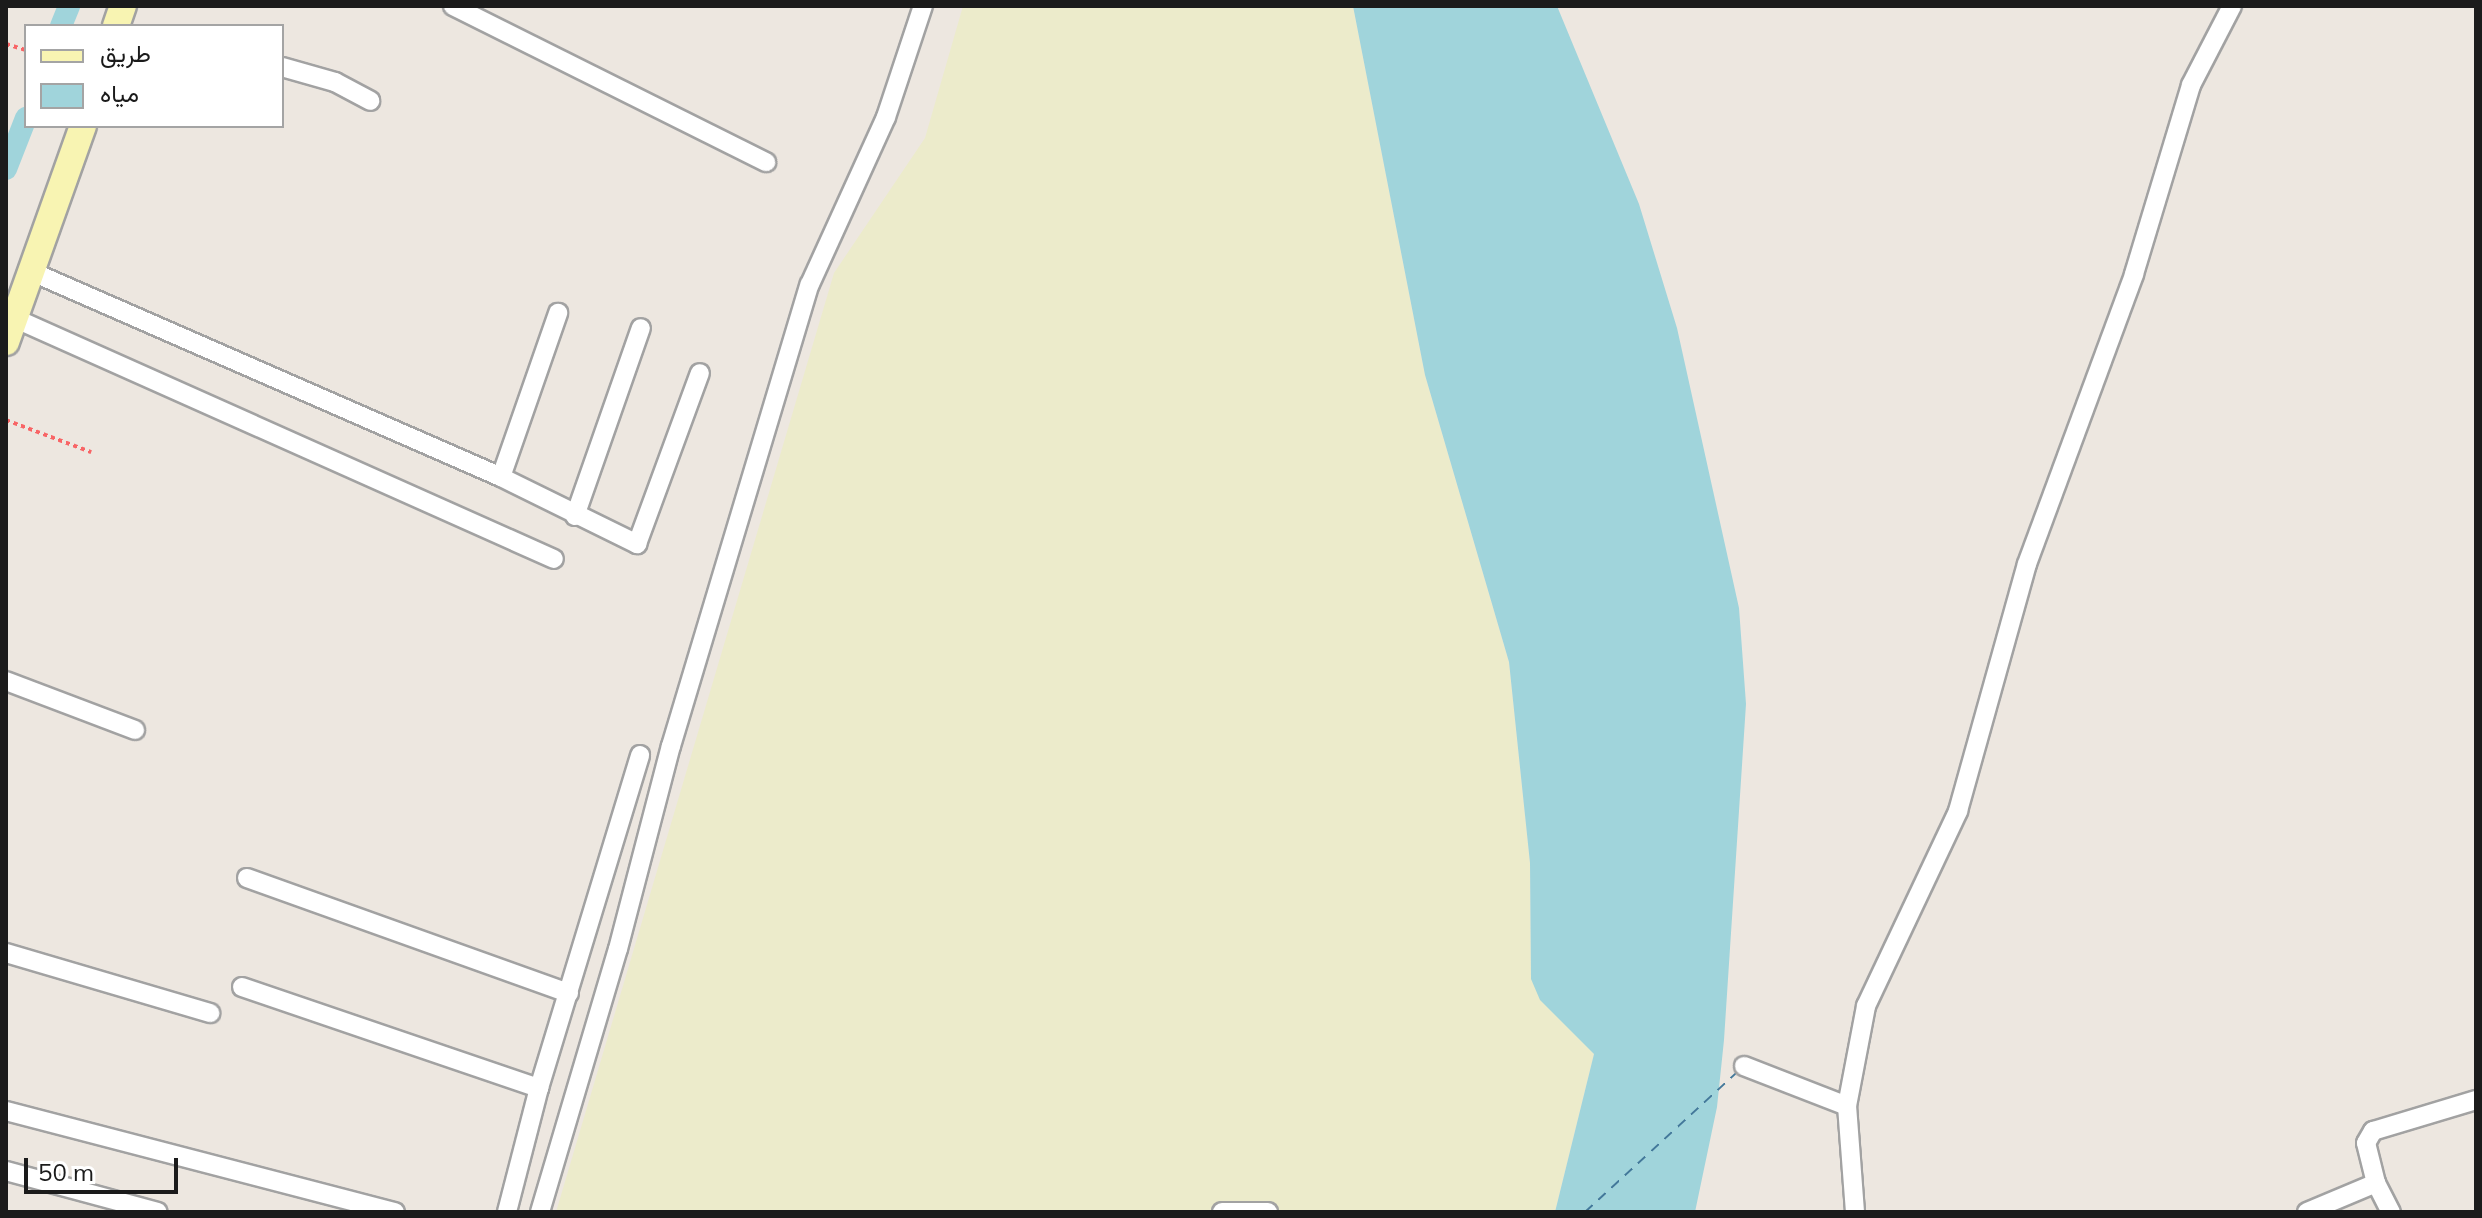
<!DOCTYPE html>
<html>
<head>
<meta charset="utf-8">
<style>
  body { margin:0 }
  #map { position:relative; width:2482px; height:1218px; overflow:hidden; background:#ede7e0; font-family:Mulish,Vazirmatn,sans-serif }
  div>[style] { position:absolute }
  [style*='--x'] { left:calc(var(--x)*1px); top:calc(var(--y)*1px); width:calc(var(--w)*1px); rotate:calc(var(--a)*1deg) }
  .farmland>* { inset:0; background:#ecebcb }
  .water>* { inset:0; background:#a0d4db }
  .canal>* { height:22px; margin:-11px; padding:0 11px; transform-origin:11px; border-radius:11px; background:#a0d4db }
  .ferry>* { height:2px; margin-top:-1px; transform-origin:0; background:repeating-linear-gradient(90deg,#43789a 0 10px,transparent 0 18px) }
  .path>* { height:4px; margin-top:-2px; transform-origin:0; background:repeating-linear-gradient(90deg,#f86566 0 4px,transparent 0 8px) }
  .roads { filter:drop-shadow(2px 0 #a2a2a2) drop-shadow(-2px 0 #a2a2a2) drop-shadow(0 2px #a2a2a2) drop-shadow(0 -2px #a2a2a2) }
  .street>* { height:18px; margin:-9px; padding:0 9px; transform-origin:9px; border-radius:9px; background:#fff }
  .secondary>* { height:26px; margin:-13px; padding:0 13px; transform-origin:13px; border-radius:13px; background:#f8f4b2 }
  span { translate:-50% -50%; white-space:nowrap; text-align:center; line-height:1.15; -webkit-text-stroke:6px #fff; paint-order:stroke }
  .frame { position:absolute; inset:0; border:8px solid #1b1b1b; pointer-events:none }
  .legend { position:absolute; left:24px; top:24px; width:260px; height:104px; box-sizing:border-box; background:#fff; border:2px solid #a4a4a4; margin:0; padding:10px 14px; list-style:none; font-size:24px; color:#1b1b1b }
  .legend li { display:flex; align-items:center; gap:16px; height:40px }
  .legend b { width:40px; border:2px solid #a4a4a4 }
  .scale { position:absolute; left:24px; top:1158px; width:154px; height:36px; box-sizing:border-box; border:4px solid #1b1b1b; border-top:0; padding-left:10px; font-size:24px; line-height:28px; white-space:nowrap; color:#1b1b1b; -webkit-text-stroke:6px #fff; paint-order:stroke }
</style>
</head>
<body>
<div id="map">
  <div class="farmland">
    <div style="clip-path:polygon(963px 6px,1353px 6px,1425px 375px,1509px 662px,1530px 863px,1531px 979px,1594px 1054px,1555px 1212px,556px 1212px,834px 273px,925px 138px)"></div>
  </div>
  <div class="water">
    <div style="clip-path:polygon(1353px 6px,1557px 6px,1639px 204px,1677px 328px,1739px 608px,1746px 704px,1724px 1040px,1717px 1107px,1695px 1212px,1555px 1212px,1594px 1054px,1540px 1000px,1531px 979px,1530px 863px,1509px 662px,1425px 375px)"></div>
  </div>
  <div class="canal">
    <div style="--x:61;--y:26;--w:22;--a:-68"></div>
    <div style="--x:6;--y:169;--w:55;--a:-68.6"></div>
  </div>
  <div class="ferry">
    <div style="--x:1585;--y:1212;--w:207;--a:-42.6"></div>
  </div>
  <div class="path">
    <div style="--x:6;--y:44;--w:21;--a:17"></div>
    <div style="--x:6;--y:420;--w:91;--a:20.6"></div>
  </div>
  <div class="roads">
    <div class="street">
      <div style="--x:453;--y:6;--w:350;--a:26.5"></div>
      <div style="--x:282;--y:67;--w:55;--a:15.8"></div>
      <div style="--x:335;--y:82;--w:40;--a:28"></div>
      <div style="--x:30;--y:271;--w:514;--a:23.62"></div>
      <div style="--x:501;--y:477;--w:152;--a:26.2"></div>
      <div style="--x:637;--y:544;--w:182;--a:-69.8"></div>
      <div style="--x:14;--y:318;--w:591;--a:24.05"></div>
      <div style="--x:501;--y:477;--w:174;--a:-70.8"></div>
      <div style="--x:575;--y:516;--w:199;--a:-70.7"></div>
      <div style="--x:6;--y:681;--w:138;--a:20.8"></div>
      <div style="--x:247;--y:878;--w:342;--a:19.7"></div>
      <div style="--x:6;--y:953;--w:213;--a:16.4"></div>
      <div style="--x:242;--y:987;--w:314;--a:18.8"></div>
      <div style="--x:539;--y:1088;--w:128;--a:104.5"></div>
      <div style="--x:1744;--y:1066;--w:110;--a:21.2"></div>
      <div style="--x:539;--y:1088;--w:348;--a:-73.1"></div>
      <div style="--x:6;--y:1111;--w:402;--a:14.6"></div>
      <div style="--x:6;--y:1171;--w:157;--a:15.1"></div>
      <div style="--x:2376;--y:1183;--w:33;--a:63"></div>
      <div style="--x:540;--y:1212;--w:274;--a:-73.5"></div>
      <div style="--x:618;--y:949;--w:210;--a:-75.4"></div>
      <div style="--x:671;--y:746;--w:482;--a:-73.3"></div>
      <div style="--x:810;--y:284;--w:183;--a:-65.5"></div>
      <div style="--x:886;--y:117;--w:117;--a:-71.6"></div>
      <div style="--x:1222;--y:1212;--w:46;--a:0"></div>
      <div style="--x:1855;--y:1212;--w:106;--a:-94.3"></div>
      <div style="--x:1847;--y:1106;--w:102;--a:-79.2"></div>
      <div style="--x:1866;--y:1006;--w:216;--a:-64.7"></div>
      <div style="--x:1958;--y:811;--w:256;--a:-74.4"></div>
      <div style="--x:2027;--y:564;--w:309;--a:-69.7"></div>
      <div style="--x:2134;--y:274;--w:197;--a:-73.2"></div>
      <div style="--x:2191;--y:85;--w:89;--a:-62.6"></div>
      <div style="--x:2307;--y:1212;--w:75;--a:-22.8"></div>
      <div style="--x:2376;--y:1183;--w:41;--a:-104"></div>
      <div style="--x:2366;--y:1143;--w:14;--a:-60"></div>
      <div style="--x:2373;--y:1131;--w:108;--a:-16.8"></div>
    </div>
    <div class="secondary">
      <div style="--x:116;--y:26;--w:21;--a:-71"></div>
      <div style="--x:6;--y:342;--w:229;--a:-70.4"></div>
    </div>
  </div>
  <div class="frame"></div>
  <ul class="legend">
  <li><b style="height:10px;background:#f8f4b2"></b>طريق</li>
  <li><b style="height:22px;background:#a0d4db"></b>مياه</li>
  </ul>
  <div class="scale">50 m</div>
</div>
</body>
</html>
